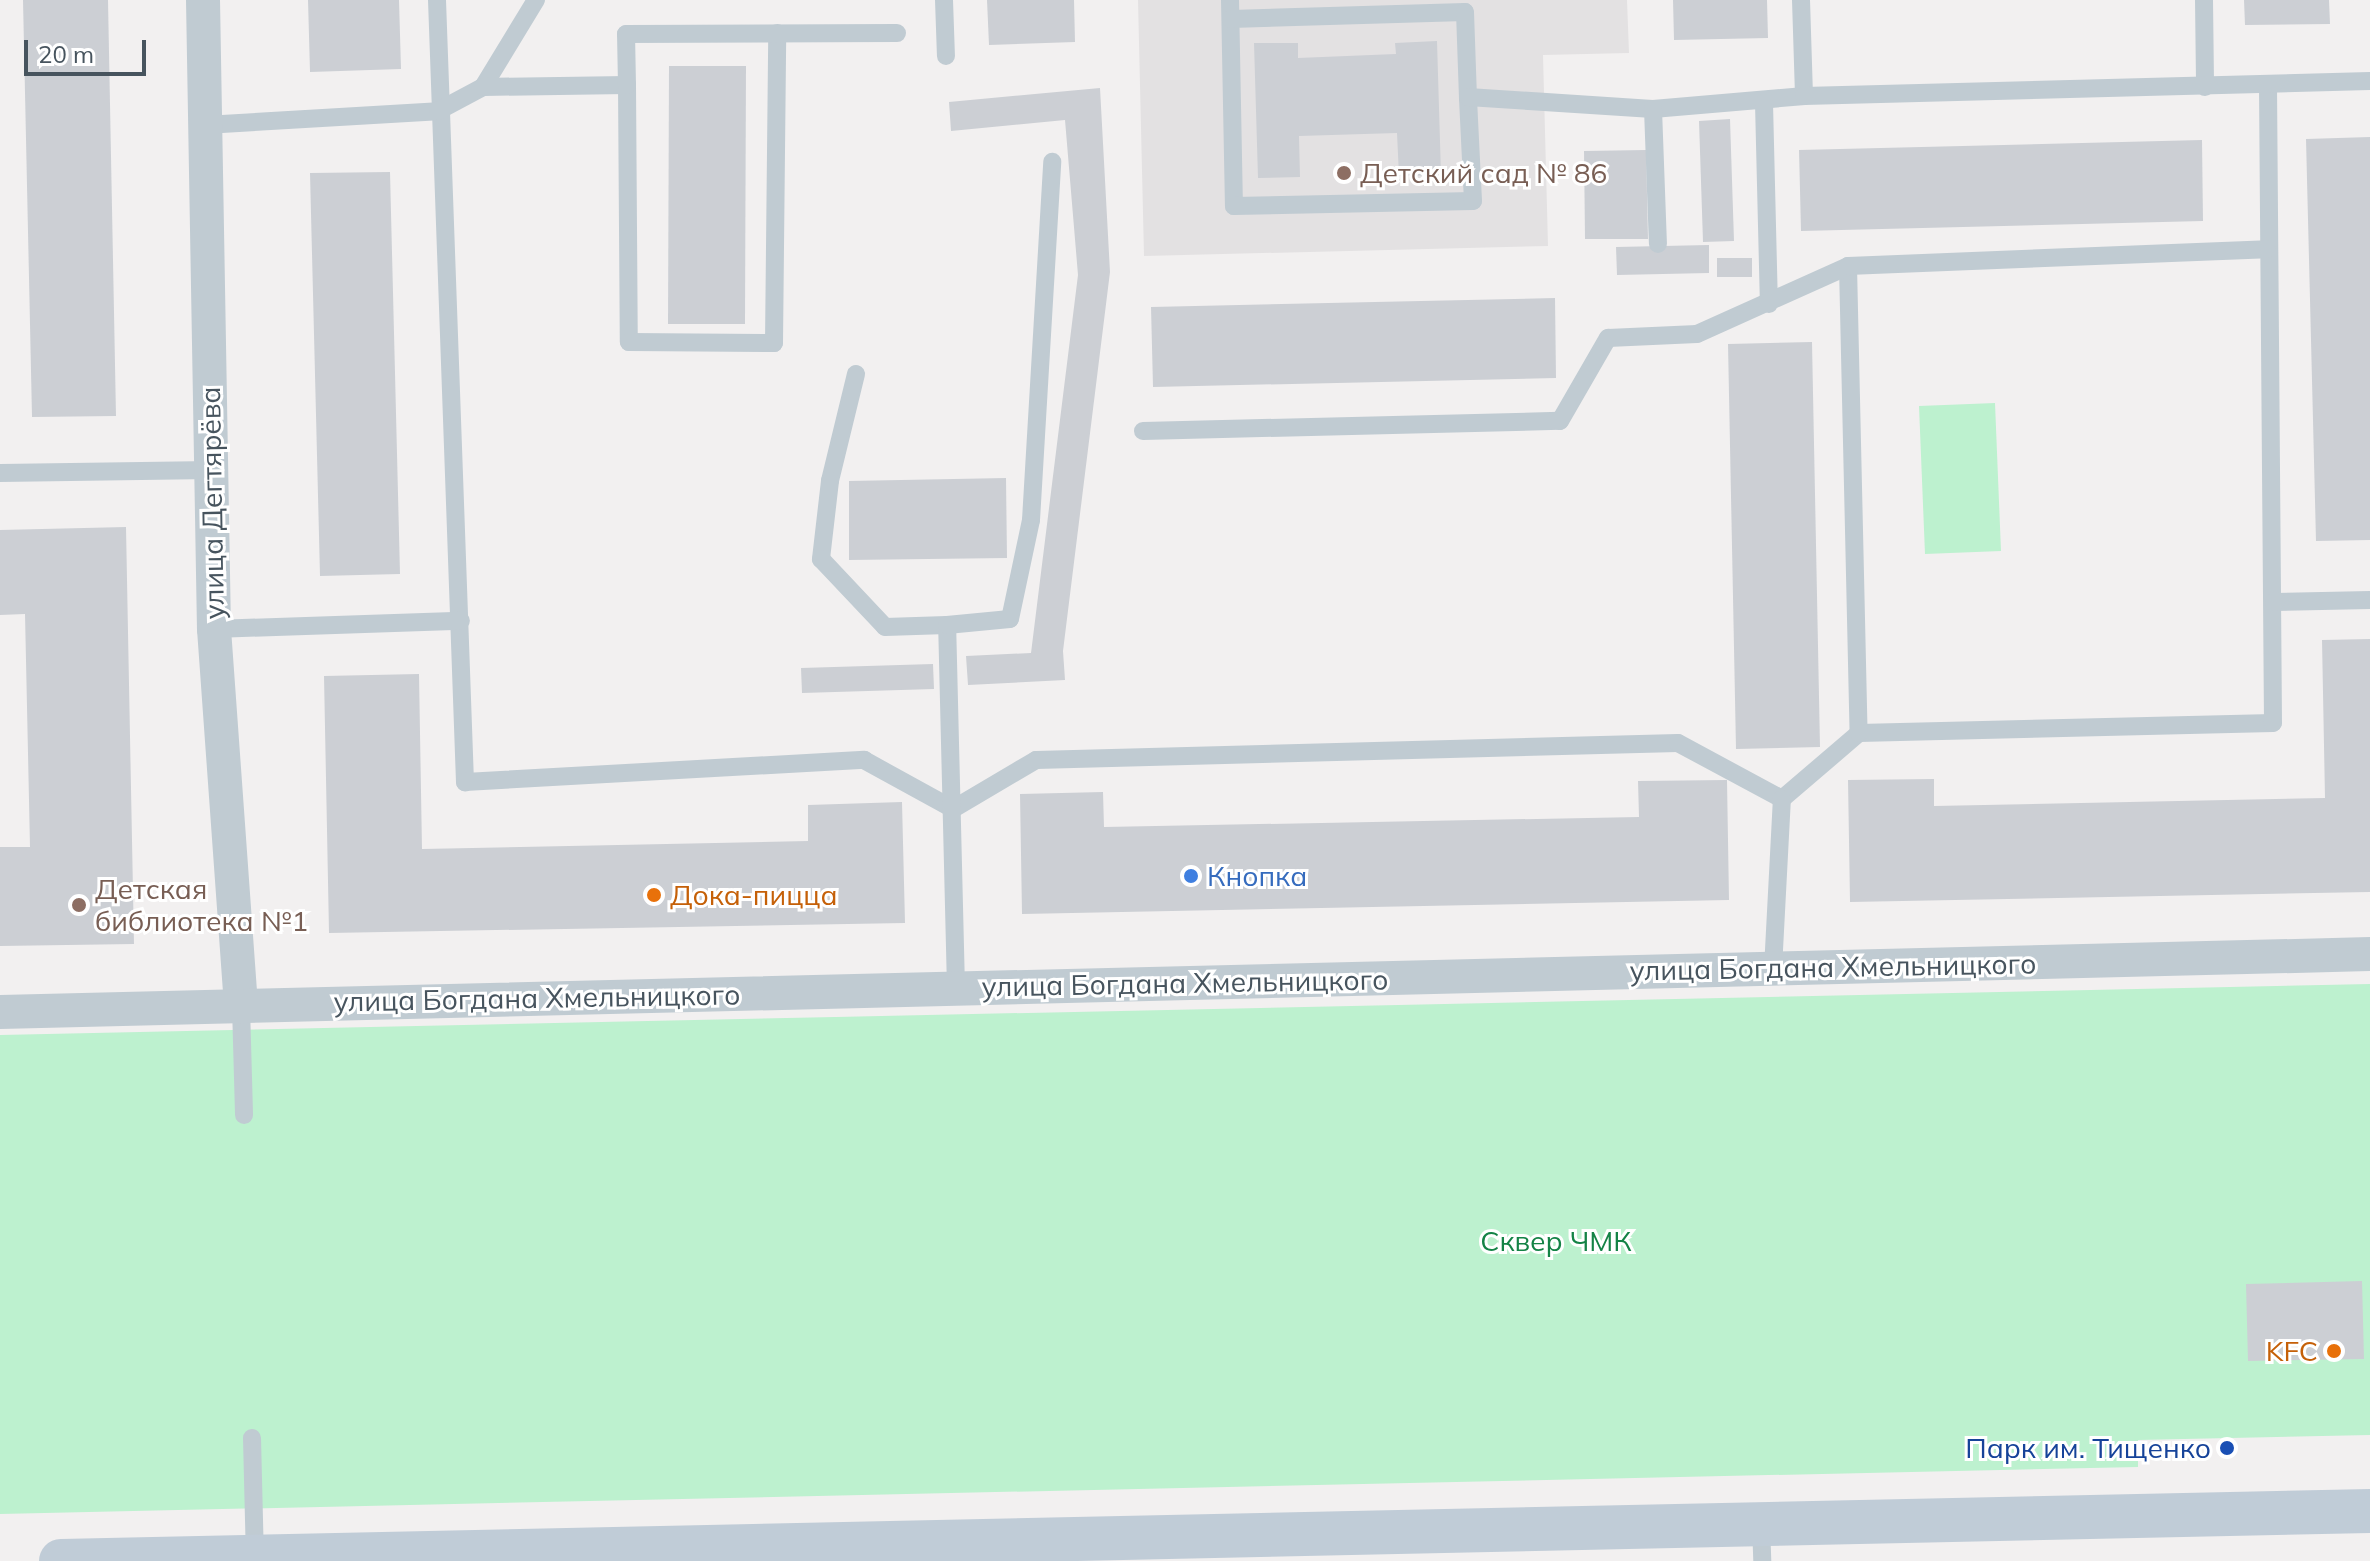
<!DOCTYPE html>
<html>
<head>
<meta charset="utf-8">
<style>
  body { margin:0 }
  #map { position:relative; width:2370px; height:1561px; overflow:hidden; background:#f2f0f0; font-family:Mulish,sans-serif }
  div>[style] { position:absolute }
  [style*='--x'] { left:calc(var(--x)*1px); top:calc(var(--y)*1px); width:calc(var(--w)*1px); rotate:calc(var(--a)*1deg) }
  .education>* { inset:0; background:#e3e1e2 }
  .green>* { inset:0; background:#bdf1cf }
  .building>* { inset:0; background:#cccfd4 }
  .service>* { height:18px; margin:-9px; padding:0 9px; transform-origin:9px; border-radius:9px; background:#c0cbd2 }
  .minor>* { height:34px; margin:-17px; padding:0 17px; transform-origin:17px; border-radius:17px; background:#c0cbd2 }
  .secondary>* { height:44px; margin:-22px; padding:0 22px; transform-origin:22px; border-radius:22px; background:#c0ccd7 }
  .dots>* { width:22px; height:22px; translate:-50% -50%; box-sizing:border-box; border:4px solid #fff; border-radius:50% }
  span { translate:-50% -50%; white-space:nowrap; text-align:center; line-height:1.15; -webkit-text-stroke:6px #fff; paint-order:stroke }
  .education-label { font-size:28px; color:#785e54 }
  .left { translate:0 -50%; text-align:left }
  .street-label { font-size:28px; color:#47545e }
  .shop-label { font-size:28px; color:#366cbe }
  .food-label { font-size:28px; color:#c56008 }
  .right { translate:-100% -50%; text-align:right }
  .park-label { font-size:28px; color:#148346 }
  .transit-label { font-size:28px; color:#164399 }
  .scale { position:absolute; left:24px; top:40px; width:122px; height:36px; box-sizing:border-box; border:4px solid #47545e; border-top:0; padding-left:10px; font-size:24px; line-height:28px; white-space:nowrap; color:#47545e; -webkit-text-stroke:6px #fff; paint-order:stroke }
</style>
</head>
<body>
<div id="map">
  <div class="education">
    <div style="clip-path:polygon(1138px 0,1627px 0,1629px 53px,1543px 55px,1548px 246px,1144px 256px)"></div>
  </div>
  <div class="green">
    <div style="clip-path:polygon(1995px 403px,2001px 551px,1925px 554px,1919px 406px)"></div>
    <div style="clip-path:polygon(2370px 984px,2370px 1435px,2138px 1440px,2138px 1467px,0 1514px,0 1035px)"></div>
  </div>
  <div class="building">
    <div style="clip-path:polygon(23px 0,108px 0,116px 416px,32px 417px)"></div>
    <div style="clip-path:polygon(308px 0,399px 0,401px 69px,310px 72px)"></div>
    <div style="clip-path:polygon(987px 0,1074px 0,1075px 42px,989px 45px)"></div>
    <div style="clip-path:polygon(1673px 0,1767px 0,1768px 38px,1674px 40px)"></div>
    <div style="clip-path:polygon(2244px 0,2329px 0,2330px 24px,2245px 25px)"></div>
    <div style="clip-path:polygon(1437px 41px,1441px 175px,1399px 176px,1397px 133px,1299px 136px,1300px 177px,1258px 178px,1254px 43px,1298px 43px,1298px 58px,1396px 54px,1395px 43px)"></div>
    <div style="clip-path:polygon(669px 66px,746px 66px,745px 324px,668px 324px)"></div>
    <div style="clip-path:polygon(1100px 88px,1110px 272px,1063px 651px,1065px 680px,968px 685px,966px 656px,1031px 653px,1078px 275px,1065px 120px,951px 131px,949px 102px)"></div>
    <div style="clip-path:polygon(1730px 119px,1734px 241px,1703px 242px,1699px 121px)"></div>
    <div style="clip-path:polygon(2370px 137px,2370px 540px,2316px 541px,2306px 139px)"></div>
    <div style="clip-path:polygon(2202px 140px,2203px 221px,1801px 231px,1799px 150px)"></div>
    <div style="clip-path:polygon(1646px 150px,1648px 239px,1585px 239px,1584px 151px)"></div>
    <div style="clip-path:polygon(390px 172px,400px 574px,320px 576px,310px 173px)"></div>
    <div style="clip-path:polygon(1709px 245px,1709px 273px,1617px 275px,1616px 247px)"></div>
    <div style="clip-path:polygon(1717px 258px,1752px 258px,1752px 277px,1717px 277px)"></div>
    <div style="clip-path:polygon(1555px 298px,1556px 378px,1153px 387px,1151px 307px)"></div>
    <div style="clip-path:polygon(1812px 342px,1820px 747px,1736px 749px,1728px 344px)"></div>
    <div style="clip-path:polygon(1006px 478px,1007px 558px,849px 560px,849px 481px)"></div>
    <div style="clip-path:polygon(126px 527px,134px 944px,0 946px,0 847px,30px 847px,25px 614px,0 615px,0 530px)"></div>
    <div style="clip-path:polygon(2370px 639px,2370px 892px,1850px 902px,1848px 780px,1934px 779px,1934px 806px,2325px 798px,2322px 640px)"></div>
    <div style="clip-path:polygon(933px 664px,934px 689px,802px 693px,801px 668px)"></div>
    <div style="clip-path:polygon(419px 674px,422px 849px,808px 841px,808px 805px,902px 802px,905px 923px,329px 933px,324px 676px)"></div>
    <div style="clip-path:polygon(1727px 780px,1729px 900px,1022px 914px,1020px 794px,1103px 792px,1104px 827px,1639px 817px,1638px 781px)"></div>
    <div style="clip-path:polygon(2362px 1281px,2364px 1359px,2248px 1361px,2246px 1284px)"></div>
  </div>
  <div class="service">
    <div style="--x:437;--y:0;--w:783;--a:87.95"></div>
    <div style="--x:465;--y:782;--w:400;--a:-3.2"></div>
    <div style="--x:864;--y:760;--w:102;--a:28.8"></div>
    <div style="--x:953;--y:809;--w:96;--a:-30.6"></div>
    <div style="--x:1036;--y:760;--w:642;--a:-1.52"></div>
    <div style="--x:1678;--y:743;--w:118;--a:28.3"></div>
    <div style="--x:1782;--y:799;--w:101;--a:-40.6"></div>
    <div style="--x:1859;--y:733;--w:414;--a:-1.4"></div>
    <div style="--x:2273;--y:723;--w:638;--a:-90.45"></div>
    <div style="--x:944;--y:0;--w:56;--a:88"></div>
    <div style="--x:1230;--y:0;--w:206;--a:88.9"></div>
    <div style="--x:1234;--y:206;--w:239;--a:-1.2"></div>
    <div style="--x:1473;--y:201;--w:104;--a:-92.8"></div>
    <div style="--x:1801;--y:0;--w:96;--a:88.2"></div>
    <div style="--x:2204;--y:0;--w:87;--a:89.3"></div>
    <div style="--x:1231;--y:19;--w:234;--a:-1.7"></div>
    <div style="--x:1465;--y:12;--w:85;--a:88"></div>
    <div style="--x:1468;--y:97;--w:185;--a:3.7"></div>
    <div style="--x:1653;--y:109;--w:152;--a:-4.9"></div>
    <div style="--x:1804;--y:96;--w:566;--a:-1.52"></div>
    <div style="--x:627;--y:85;--w:257;--a:89.6"></div>
    <div style="--x:629;--y:342;--w:145;--a:0.4"></div>
    <div style="--x:774;--y:343;--w:310;--a:-89.4"></div>
    <div style="--x:483;--y:87;--w:102;--a:-58.7"></div>
    <div style="--x:1764;--y:103;--w:201;--a:88.6"></div>
    <div style="--x:1653;--y:109;--w:135;--a:87.9"></div>
    <div style="--x:205;--y:125;--w:233;--a:-3.4"></div>
    <div style="--x:438;--y:111;--w:51;--a:-28.1"></div>
    <div style="--x:483;--y:87;--w:144;--a:-0.8"></div>
    <div style="--x:627;--y:85;--w:51;--a:-91.1"></div>
    <div style="--x:626;--y:34;--w:271;--a:-0.2"></div>
    <div style="--x:1848;--y:266;--w:467;--a:88.7"></div>
    <div style="--x:856;--y:374;--w:110;--a:103.7"></div>
    <div style="--x:830;--y:481;--w:79;--a:96.6"></div>
    <div style="--x:821;--y:559;--w:93;--a:46.7"></div>
    <div style="--x:885;--y:627;--w:62;--a:-1.8"></div>
    <div style="--x:1143;--y:431;--w:417;--a:-1.4"></div>
    <div style="--x:1560;--y:421;--w:96;--a:-60"></div>
    <div style="--x:1608;--y:338;--w:89;--a:-2.6"></div>
    <div style="--x:1697;--y:334;--w:166;--a:-24.2"></div>
    <div style="--x:1848;--y:266;--w:419;--a:-2.3"></div>
    <div style="--x:0;--y:473;--w:212;--a:-0.8"></div>
    <div style="--x:2274;--y:602;--w:96;--a:-1.2"></div>
    <div style="--x:214;--y:629;--w:247;--a:-1.9"></div>
    <div style="--x:1773;--y:969;--w:170;--a:-87"></div>
    <div style="--x:956;--y:988;--w:363;--a:-91.4"></div>
    <div style="--x:947;--y:625;--w:63;--a:-5.4"></div>
    <div style="--x:1010;--y:619;--w:101;--a:-78"></div>
    <div style="--x:1031;--y:520;--w:359;--a:-86.6"></div>
    <div style="--x:241;--y:1006;--w:109;--a:88.4"></div>
    <div style="--x:252;--y:1438;--w:119;--a:88.6"></div>
    <div style="--x:1761;--y:1524;--w:37;--a:88"></div>
  </div>
  <div class="minor">
    <div style="--x:203;--y:0;--w:629;--a:89"></div>
    <div style="--x:214;--y:629;--w:378;--a:85.9"></div>
    <div style="--x:0;--y:1012;--w:2371;--a:-1.4"></div>
  </div>
  <div class="secondary">
    <div style="--x:61;--y:1561;--w:2310;--a:-1.24"></div>
  </div>
  <div class="dots">
    <div style="left:1344px;top:173px;background:#8d6e63"></div>
    <div style="left:1191px;top:876px;background:#3f7fe0"></div>
    <div style="left:654px;top:895px;background:#e8710a"></div>
    <div style="left:79px;top:905px;background:#8d6e63"></div>
    <div style="left:2334px;top:1351px;background:#e8710a"></div>
    <div style="left:2227px;top:1448px;background:#1a4fb4"></div>
  </div>
  <div class="education-label">
    <span class="left" style="left:1360px;top:173px">Детский сад № 86</span>
    <span class="left" style="left:95px;top:905px">Детская<br>библиотека №1</span>
  </div>
  <div class="street-label">
    <span style="left:212px;top:503px;rotate:-91deg">улица Дегтярёва</span>
    <span style="left:1833px;top:967px;rotate:-1deg">улица Богдана Хмельницкого</span>
    <span style="left:1185px;top:983px;rotate:-1deg">улица Богдана Хмельницкого</span>
    <span style="left:537px;top:998px;rotate:-1deg">улица Богдана Хмельницкого</span>
  </div>
  <div class="shop-label">
    <span class="left" style="left:1207px;top:876px">Кнопка</span>
  </div>
  <div class="food-label">
    <span class="left" style="left:670px;top:895px">Дока-пицца</span>
    <span class="right" style="left:2318px;top:1351px">KFC</span>
  </div>
  <div class="park-label">
    <span style="left:1556px;top:1241px">Сквер ЧМК</span>
  </div>
  <div class="transit-label">
    <span class="right" style="left:2211px;top:1448px">Парк им. Тищенко</span>
  </div>
  <div class="scale">20 m</div>
</div>
</body>
</html>
